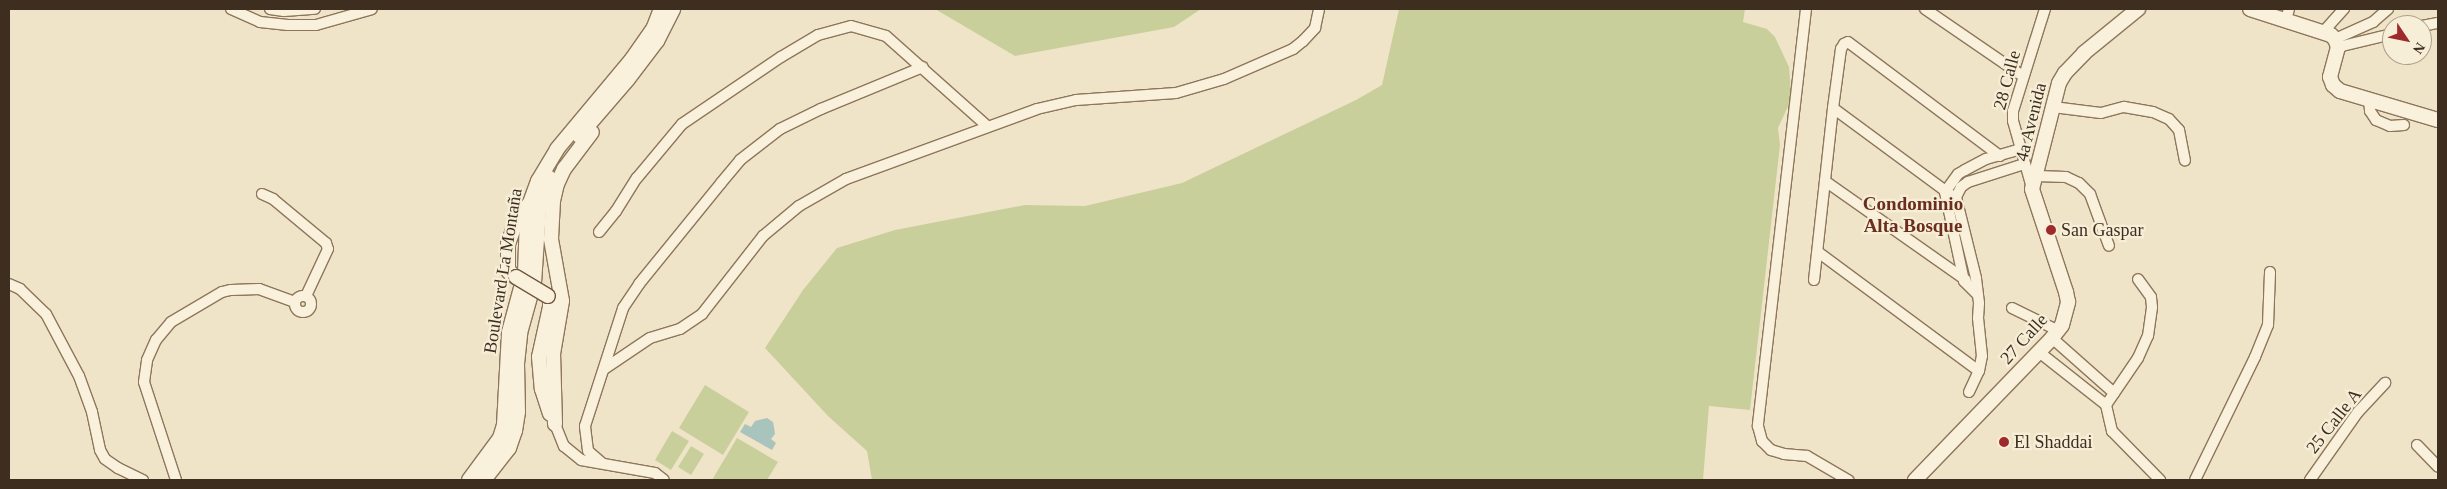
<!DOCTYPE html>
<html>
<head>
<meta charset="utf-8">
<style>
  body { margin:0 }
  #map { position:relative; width:2447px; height:489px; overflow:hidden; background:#f0e4c8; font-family:"Times New Roman",serif }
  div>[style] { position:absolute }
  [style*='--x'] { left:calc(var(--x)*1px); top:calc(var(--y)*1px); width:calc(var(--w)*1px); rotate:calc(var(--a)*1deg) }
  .green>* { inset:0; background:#c9cf9b }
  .water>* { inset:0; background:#a9c4bc }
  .roads { filter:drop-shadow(1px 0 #8d765c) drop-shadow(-1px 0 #8d765c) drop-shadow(0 1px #8d765c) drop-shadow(0 -1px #8d765c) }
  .street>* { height:10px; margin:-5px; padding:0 5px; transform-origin:5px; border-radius:5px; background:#faf1dc }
  .street>.ring { margin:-5px; padding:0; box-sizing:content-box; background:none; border:10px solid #faf1dc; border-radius:50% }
  .secondary>* { height:14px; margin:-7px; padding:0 7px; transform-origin:7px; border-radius:7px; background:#faf1dc }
  .bridges { filter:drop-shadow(1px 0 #6f573f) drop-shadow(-1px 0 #6f573f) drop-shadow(0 1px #6f573f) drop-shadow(0 -1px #6f573f) }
  .secondary-bridge>* { height:14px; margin:-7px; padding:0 7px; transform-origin:7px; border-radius:7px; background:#faf1dc }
  .dots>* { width:14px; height:14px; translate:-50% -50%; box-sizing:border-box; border:2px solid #f7eed8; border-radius:50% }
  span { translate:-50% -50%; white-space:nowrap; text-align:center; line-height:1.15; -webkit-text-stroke:4.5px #f7eed8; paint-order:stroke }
  .street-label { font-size:18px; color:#3d2e20 }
  .poi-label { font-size:18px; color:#3d2e20 }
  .left { translate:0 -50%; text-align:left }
  .neighbourhood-label { font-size:19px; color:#6b2e1e; font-weight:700 }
  .frame { position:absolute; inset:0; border:10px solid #3d2e20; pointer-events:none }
  .north { position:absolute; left:2382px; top:15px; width:50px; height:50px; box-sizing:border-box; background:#f7eed8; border:1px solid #ada18e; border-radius:50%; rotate:124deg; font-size:14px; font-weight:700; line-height:20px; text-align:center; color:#3d2e20 }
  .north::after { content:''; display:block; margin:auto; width:18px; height:22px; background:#9e2a2b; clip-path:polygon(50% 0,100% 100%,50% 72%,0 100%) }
</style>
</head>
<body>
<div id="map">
  <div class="green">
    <div style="clip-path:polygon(935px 9px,1201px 9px,1174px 27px,1015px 56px)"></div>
    <div style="clip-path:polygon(1399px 9px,1745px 9px,1743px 22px,1767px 29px,1775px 37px,1789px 67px,1791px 93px,1790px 102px,1778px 128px,1780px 145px,1750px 410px,1709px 406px,1703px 480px,872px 480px,867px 451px,828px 416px,765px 348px,803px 290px,837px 248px,895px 230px,1025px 205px,1085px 206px,1182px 183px,1356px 100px,1382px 85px)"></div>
    <div style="clip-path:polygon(705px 385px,749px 412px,723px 455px,679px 428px)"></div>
    <div style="clip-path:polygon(672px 431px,689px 441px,671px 470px,655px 460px)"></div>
    <div style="clip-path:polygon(737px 438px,778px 462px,767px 480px,712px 480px)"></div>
    <div style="clip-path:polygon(691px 446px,704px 454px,691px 475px,678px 467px)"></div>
  </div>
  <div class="water">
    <div style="clip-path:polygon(767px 418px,773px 422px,774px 427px,775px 434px,771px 439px,776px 443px,772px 450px,740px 432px,745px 424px,751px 427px,755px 421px)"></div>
  </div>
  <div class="roads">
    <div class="street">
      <div style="--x:231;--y:9;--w:32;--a:24"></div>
      <div style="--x:260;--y:22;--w:28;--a:6"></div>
      <div style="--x:288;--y:25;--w:28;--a:0"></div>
      <div style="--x:316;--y:25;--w:58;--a:-15.9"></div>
      <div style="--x:270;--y:9;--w:14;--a:8"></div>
      <div style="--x:284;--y:11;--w:31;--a:-4"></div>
      <div style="--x:1806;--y:9;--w:420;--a:96.6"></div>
      <div style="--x:1758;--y:426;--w:16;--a:75"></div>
      <div style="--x:1762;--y:441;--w:13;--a:45"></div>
      <div style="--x:1771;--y:450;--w:14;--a:17"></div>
      <div style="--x:1784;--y:454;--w:23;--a:5"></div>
      <div style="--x:1807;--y:456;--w:48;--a:30.3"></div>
      <div style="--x:1925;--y:9;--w:119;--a:34.4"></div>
      <div style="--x:2286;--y:19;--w:10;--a:-73"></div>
      <div style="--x:2422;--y:26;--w:16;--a:-11"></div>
      <div style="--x:2324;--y:31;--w:30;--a:-48"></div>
      <div style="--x:2335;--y:39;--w:42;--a:-24.1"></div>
      <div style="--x:2373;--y:22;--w:20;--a:-41"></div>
      <div style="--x:2338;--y:47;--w:56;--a:-13.5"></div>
      <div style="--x:2369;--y:99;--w:12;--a:85"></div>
      <div style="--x:2370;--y:111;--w:11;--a:56"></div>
      <div style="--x:2376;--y:120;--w:15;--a:23"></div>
      <div style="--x:2390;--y:126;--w:14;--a:-4"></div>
      <div style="--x:2053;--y:107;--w:48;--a:7.1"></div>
      <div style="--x:2101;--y:113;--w:24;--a:-15"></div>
      <div style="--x:2124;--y:107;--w:29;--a:10"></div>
      <div style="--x:2153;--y:112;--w:17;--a:24"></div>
      <div style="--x:2169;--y:119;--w:15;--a:48"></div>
      <div style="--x:2179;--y:130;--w:31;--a:79"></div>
      <div style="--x:1833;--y:108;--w:147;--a:36.4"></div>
      <div style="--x:2036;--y:176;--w:30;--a:2"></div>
      <div style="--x:2066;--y:177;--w:14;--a:25"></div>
      <div style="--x:2079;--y:183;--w:16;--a:45"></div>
      <div style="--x:2090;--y:194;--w:55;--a:69.9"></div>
      <div style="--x:1825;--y:181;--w:172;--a:35.1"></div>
      <div style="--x:2032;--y:188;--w:70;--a:-105.8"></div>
      <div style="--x:2013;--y:121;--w:10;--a:-90"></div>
      <div style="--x:2013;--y:111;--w:107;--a:-72.6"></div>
      <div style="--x:262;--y:194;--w:12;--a:24"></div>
      <div style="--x:273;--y:199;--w:69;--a:39.7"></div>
      <div style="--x:326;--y:243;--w:6;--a:72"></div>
      <div style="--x:328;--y:249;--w:52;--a:115.1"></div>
      <div style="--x:599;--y:232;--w:27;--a:-51"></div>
      <div style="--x:616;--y:211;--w:39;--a:-58"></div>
      <div style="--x:637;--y:178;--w:70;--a:-50.2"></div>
      <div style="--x:682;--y:124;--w:120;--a:-34.1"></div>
      <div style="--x:781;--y:57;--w:43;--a:-30.7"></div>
      <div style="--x:818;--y:35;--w:34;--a:-15"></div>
      <div style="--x:851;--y:26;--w:36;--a:16"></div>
      <div style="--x:886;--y:36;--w:135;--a:41.7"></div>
      <div style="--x:1818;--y:252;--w:200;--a:36.5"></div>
      <div style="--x:1814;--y:280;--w:173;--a:-83.7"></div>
      <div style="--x:1833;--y:108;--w:60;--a:-82.3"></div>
      <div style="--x:1841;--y:49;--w:6;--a:-59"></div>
      <div style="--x:1844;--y:44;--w:4;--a:-27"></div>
      <div style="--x:1848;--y:42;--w:190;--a:36.9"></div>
      <div style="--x:9;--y:284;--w:12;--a:24"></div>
      <div style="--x:20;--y:289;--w:36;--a:44"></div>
      <div style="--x:46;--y:314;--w:70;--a:62"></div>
      <div style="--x:79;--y:376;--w:38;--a:70"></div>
      <div style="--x:92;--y:412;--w:39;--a:78"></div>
      <div style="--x:100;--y:450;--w:10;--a:61"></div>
      <div style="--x:105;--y:459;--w:16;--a:35"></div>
      <div style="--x:118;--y:468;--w:28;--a:26"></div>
      <div style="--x:1978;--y:295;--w:20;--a:-135"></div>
      <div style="--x:1964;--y:281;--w:91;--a:-102.1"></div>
      <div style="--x:1945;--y:192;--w:22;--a:-54"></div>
      <div style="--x:1958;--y:174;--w:8;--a:-30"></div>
      <div style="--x:1965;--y:170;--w:24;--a:-28"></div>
      <div style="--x:1986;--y:159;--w:35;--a:-16"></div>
      <div class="ring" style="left:295px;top:296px;width:6px;height:6px"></div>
      <div style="--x:2012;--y:308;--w:52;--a:26.1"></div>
      <div style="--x:2052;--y:338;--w:83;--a:41.6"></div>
      <div style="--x:2039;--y:352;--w:85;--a:38.3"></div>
      <div style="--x:2106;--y:405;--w:27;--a:77"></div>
      <div style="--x:2112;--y:431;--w:69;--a:45.6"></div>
      <div style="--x:604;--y:369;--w:55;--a:-34"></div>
      <div style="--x:650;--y:338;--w:31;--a:-17"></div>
      <div style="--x:680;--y:329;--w:27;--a:-34"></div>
      <div style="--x:702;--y:314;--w:99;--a:-52"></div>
      <div style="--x:763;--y:236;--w:47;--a:-39.8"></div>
      <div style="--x:799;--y:206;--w:54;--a:-29.9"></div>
      <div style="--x:846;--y:179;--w:203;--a:-20.1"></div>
      <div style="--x:1037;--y:109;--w:40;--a:-13"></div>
      <div style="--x:1076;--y:100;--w:100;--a:-4"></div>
      <div style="--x:1176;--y:93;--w:50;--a:-16.3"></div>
      <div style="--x:1224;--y:79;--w:75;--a:-23.5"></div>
      <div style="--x:1293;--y:49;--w:13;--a:-39"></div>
      <div style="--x:1303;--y:41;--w:18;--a:-47"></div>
      <div style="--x:1315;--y:28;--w:19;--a:-78"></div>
      <div style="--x:1969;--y:392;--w:23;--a:-65"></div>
      <div style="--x:1979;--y:371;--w:15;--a:-79"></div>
      <div style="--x:1982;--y:356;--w:38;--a:-96"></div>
      <div style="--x:1978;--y:318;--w:15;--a:-86"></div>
      <div style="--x:1979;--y:303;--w:25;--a:-97"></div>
      <div style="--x:1976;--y:278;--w:83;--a:-103.9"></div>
      <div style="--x:1956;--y:197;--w:11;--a:-63"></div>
      <div style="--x:1961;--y:187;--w:9;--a:-36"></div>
      <div style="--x:1968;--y:182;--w:59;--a:-17.8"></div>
      <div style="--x:2106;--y:405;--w:57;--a:-55.8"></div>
      <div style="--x:2138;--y:358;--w:24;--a:-66"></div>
      <div style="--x:2148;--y:336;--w:29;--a:-82"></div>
      <div style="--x:2152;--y:307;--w:10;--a:-96"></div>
      <div style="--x:2151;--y:297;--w:22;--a:-126"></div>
      <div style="--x:555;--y:424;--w:24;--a:68"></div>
      <div style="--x:564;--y:446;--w:22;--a:39"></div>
      <div style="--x:581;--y:460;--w:75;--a:10"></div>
      <div style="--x:655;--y:473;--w:11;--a:38"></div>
      <div style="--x:2417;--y:445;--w:30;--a:46"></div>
      <div style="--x:602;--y:463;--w:18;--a:-139"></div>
      <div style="--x:588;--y:451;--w:25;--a:-97"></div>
      <div style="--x:585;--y:426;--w:124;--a:-72.1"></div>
      <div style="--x:623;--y:308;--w:29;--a:-56"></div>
      <div style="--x:639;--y:284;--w:130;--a:-50.9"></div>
      <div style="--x:721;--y:183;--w:30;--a:-50"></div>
      <div style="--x:740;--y:160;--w:51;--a:-37.8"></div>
      <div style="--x:780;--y:129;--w:46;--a:-26"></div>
      <div style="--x:821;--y:109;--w:110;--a:-22.4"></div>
      <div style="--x:176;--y:480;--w:103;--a:-108.1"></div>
      <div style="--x:144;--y:382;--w:22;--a:-82"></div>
      <div style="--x:147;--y:360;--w:22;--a:-66"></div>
      <div style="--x:156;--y:340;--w:23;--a:-50"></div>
      <div style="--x:171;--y:322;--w:59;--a:-30.5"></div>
      <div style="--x:222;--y:292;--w:9;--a:-13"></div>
      <div style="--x:231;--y:290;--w:28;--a:-2"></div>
      <div style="--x:259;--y:289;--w:38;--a:20"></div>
      <div style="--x:2195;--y:480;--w:137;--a:-64"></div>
      <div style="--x:2255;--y:357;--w:35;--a:-68"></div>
      <div style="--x:2268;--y:325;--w:53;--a:-87.8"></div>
      <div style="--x:2310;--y:480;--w:83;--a:-54.8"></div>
      <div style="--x:2358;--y:412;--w:40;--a:-47"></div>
    </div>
    <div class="secondary">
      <div style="--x:2250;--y:9;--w:85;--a:17.8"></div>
      <div style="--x:2331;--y:35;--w:6;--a:45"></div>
      <div style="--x:2335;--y:39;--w:9;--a:69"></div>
      <div style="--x:2338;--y:47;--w:31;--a:105"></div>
      <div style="--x:2330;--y:77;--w:9;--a:69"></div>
      <div style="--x:2333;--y:85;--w:9;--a:41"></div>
      <div style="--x:2340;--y:91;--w:102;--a:16.5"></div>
      <div style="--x:579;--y:136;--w:75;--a:-49.3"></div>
      <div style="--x:628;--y:79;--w:48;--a:-52.7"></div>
      <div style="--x:657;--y:41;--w:36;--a:-63"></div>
      <div style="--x:516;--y:277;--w:9;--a:-144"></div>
      <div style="--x:509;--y:272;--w:5;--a:-101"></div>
      <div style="--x:508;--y:267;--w:23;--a:-90"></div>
      <div style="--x:508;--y:244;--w:30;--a:-70"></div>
      <div style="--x:518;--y:216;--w:18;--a:-47"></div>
      <div style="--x:548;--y:296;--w:4;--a:63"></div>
      <div style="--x:550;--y:300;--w:7;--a:90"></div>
      <div style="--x:550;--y:307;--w:51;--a:102.4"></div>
      <div style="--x:539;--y:357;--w:32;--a:85"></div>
      <div style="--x:542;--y:389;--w:26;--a:72"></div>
      <div style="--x:555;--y:424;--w:70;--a:-91.6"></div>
      <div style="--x:553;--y:354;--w:54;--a:-80.4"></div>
      <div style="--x:562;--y:301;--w:63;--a:-100.1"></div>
      <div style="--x:551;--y:239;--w:38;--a:-87"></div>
      <div style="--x:553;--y:201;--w:17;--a:-77"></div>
      <div style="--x:557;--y:184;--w:17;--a:-65"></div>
      <div style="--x:564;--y:169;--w:46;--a:-52.9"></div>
      <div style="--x:469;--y:480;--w:52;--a:-53.6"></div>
      <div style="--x:500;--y:438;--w:14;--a:-73"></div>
      <div style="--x:504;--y:425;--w:93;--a:-86.9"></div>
      <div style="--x:509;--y:332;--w:61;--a:-74.8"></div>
      <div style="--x:525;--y:273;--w:55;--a:-87.9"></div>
      <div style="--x:527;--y:218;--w:15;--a:-79"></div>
      <div style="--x:530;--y:203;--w:23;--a:-70"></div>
      <div style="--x:538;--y:181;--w:37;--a:-59"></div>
      <div style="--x:557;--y:149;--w:117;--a:-50.2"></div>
      <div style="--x:632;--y:59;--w:39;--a:-55"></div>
      <div style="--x:654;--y:27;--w:19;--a:-69"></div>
      <div style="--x:484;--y:480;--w:41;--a:-52"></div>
      <div style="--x:509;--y:448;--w:18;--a:-71"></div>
      <div style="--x:515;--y:431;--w:19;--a:-81"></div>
      <div style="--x:518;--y:412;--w:48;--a:-91.2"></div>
      <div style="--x:517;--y:364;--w:31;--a:-84"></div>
      <div style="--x:520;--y:333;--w:52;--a:-74.4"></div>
      <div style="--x:534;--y:283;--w:73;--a:-86.1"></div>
      <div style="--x:539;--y:210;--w:34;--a:-73"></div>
      <div style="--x:1915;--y:480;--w:197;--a:-46"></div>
      <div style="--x:2052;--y:338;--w:16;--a:-52"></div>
      <div style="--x:2062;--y:325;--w:24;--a:-75"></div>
      <div style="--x:2068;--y:302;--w:10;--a:-101"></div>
      <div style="--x:2066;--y:292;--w:108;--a:-108.3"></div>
      <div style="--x:2032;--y:189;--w:109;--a:-75.7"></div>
      <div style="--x:2059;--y:83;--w:12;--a:-59"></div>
      <div style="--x:2065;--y:73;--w:28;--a:-46"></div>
      <div style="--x:2084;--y:53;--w:70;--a:-39.2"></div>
    </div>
  </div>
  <div class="bridges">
    <div class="secondary-bridge">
      <div style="--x:516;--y:277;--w:37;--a:31"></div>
    </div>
  </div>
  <div class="dots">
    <div style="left:2051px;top:230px;background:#9e2a2b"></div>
    <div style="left:2004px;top:442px;background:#9e2a2b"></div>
  </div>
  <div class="street-label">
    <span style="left:2007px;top:80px;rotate:-75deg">28 Calle</span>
    <span style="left:2031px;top:122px;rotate:-76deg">4a Avenida</span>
    <span style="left:503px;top:271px;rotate:-81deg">Boulevard La Montaña</span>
    <span style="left:2024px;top:339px;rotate:-48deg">27 Calle</span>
    <span style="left:2334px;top:421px;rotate:-52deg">25 Calle A</span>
  </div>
  <div class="poi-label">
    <span class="left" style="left:2061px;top:230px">San Gaspar</span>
    <span class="left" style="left:2014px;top:442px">El Shaddai</span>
  </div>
  <div class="neighbourhood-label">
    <span style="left:1913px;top:215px">Condominio<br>Alta Bosque</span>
  </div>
  <div class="frame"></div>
  <div class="north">N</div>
</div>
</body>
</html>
